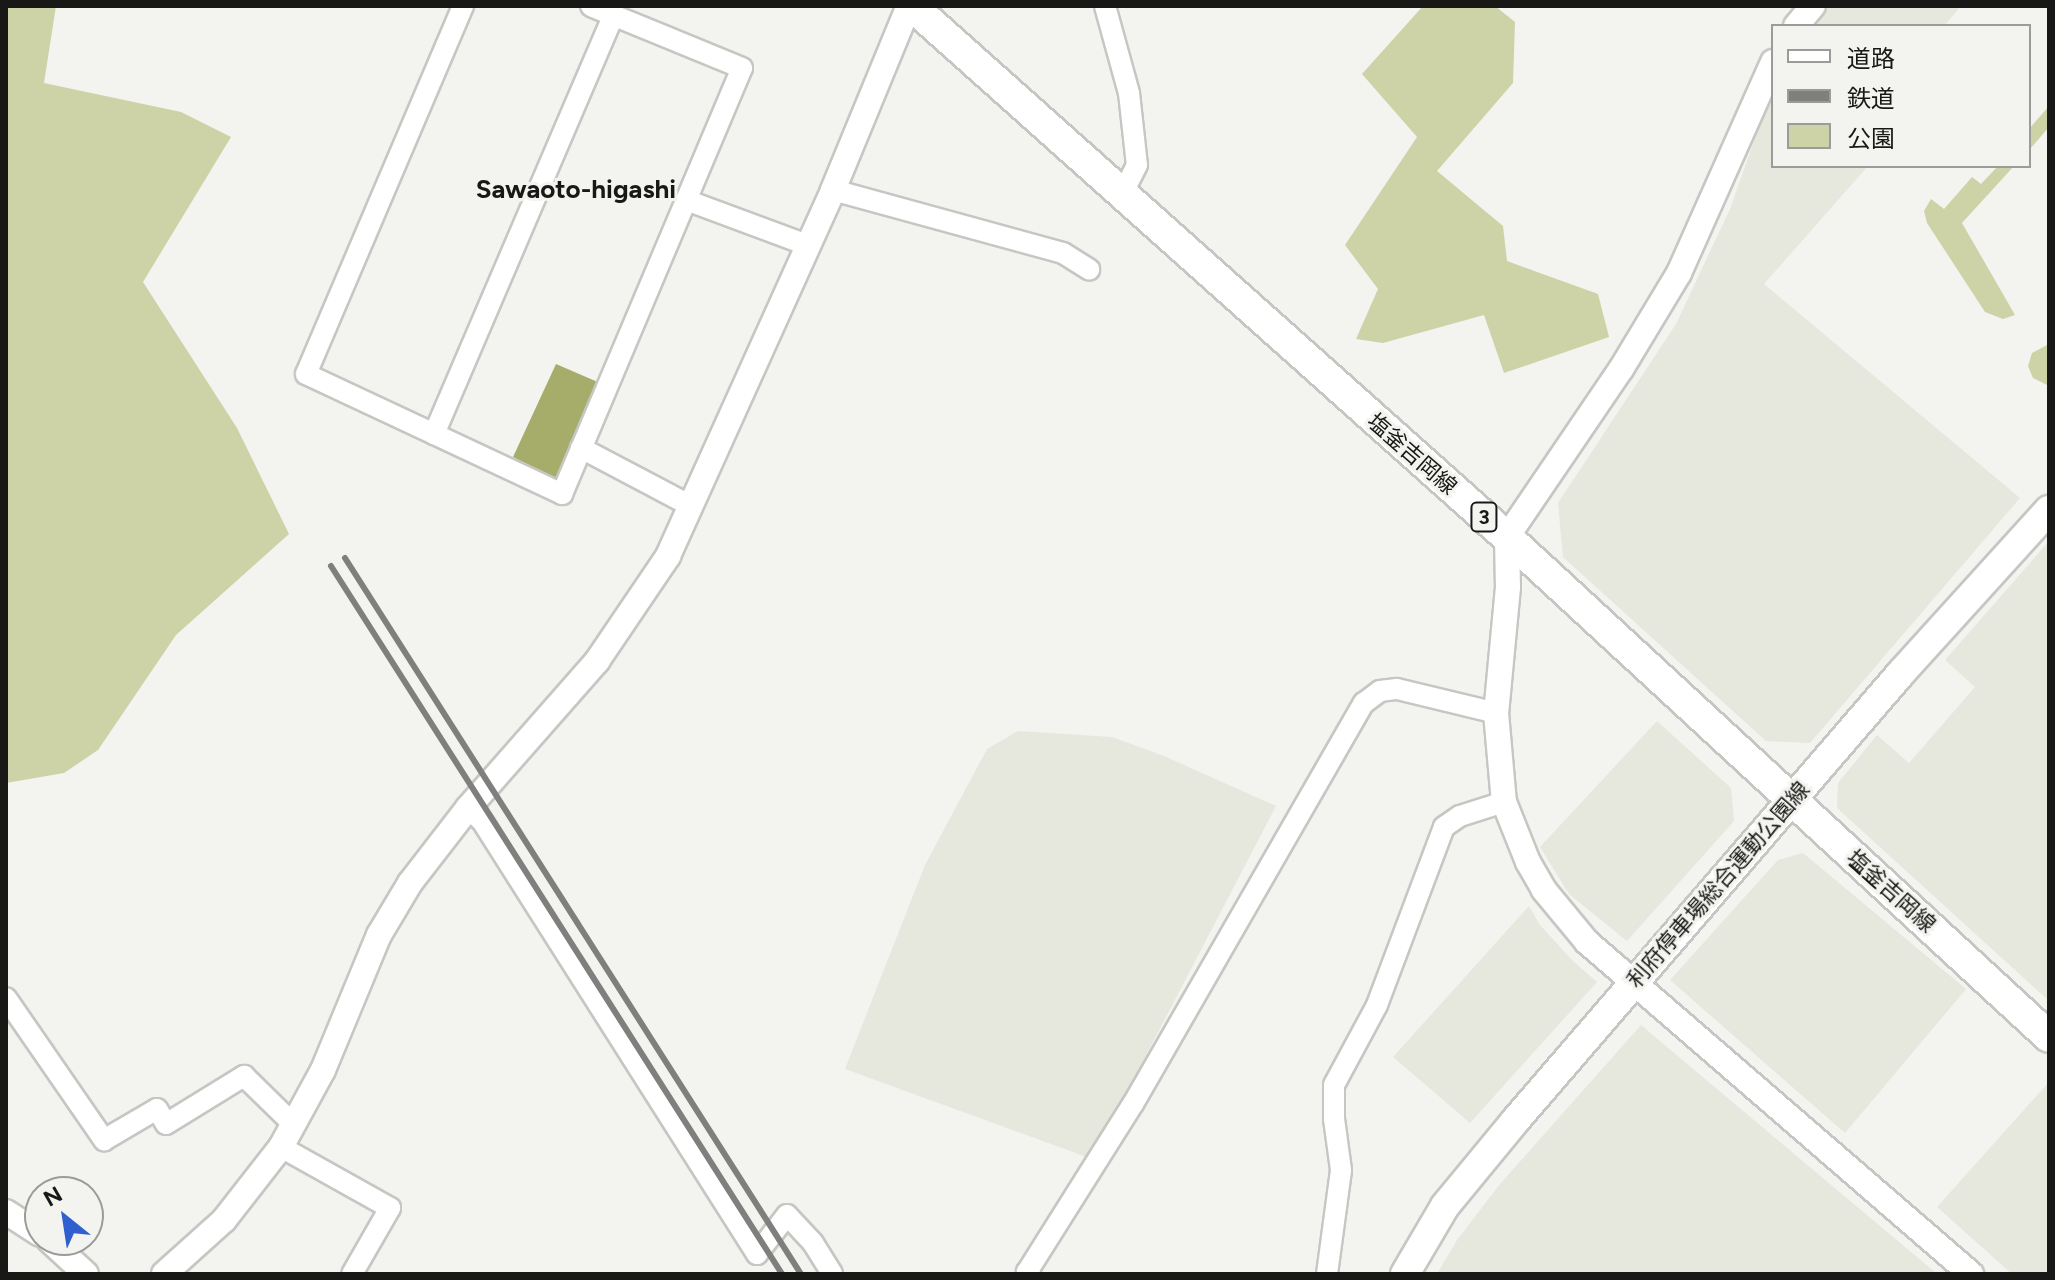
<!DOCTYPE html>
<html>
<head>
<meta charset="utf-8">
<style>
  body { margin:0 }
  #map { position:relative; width:2055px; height:1280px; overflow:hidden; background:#f3f3f0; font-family:Figtree,"Noto Sans JP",sans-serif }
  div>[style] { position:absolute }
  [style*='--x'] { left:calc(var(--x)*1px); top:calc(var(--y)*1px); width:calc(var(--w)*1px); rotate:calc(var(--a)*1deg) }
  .built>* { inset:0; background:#e6e8dd }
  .green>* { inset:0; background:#cdd3a6 }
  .water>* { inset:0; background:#a6ad6b }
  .roads { filter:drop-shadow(2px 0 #c6c7c3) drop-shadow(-2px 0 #c6c7c3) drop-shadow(0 2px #c6c7c3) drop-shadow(0 -2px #c6c7c3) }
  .minor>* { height:20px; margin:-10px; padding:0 10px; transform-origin:10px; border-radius:10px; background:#fff }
  .tertiary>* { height:24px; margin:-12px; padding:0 12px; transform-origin:12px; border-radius:12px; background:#fff }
  .secondary>* { height:28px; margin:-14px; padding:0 14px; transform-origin:14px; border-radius:14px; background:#fff }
  .primary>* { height:30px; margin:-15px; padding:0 15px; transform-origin:15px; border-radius:15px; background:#fff }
  .rail>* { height:6px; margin:-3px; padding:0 3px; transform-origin:3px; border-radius:3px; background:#7f7f7d }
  span { translate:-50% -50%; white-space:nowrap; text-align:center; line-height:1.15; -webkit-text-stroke:6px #f3f3f0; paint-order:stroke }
  .shield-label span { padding:2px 6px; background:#f3f3f0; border:2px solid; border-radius:6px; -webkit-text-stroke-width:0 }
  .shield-label { font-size:20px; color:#181817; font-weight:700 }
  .street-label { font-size:22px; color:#181817 }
  .quarter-label { font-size:26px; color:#181817; font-weight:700 }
  .frame { position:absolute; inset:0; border:8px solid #181817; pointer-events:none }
  .legend { position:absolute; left:1771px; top:24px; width:260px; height:144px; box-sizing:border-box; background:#f3f3f0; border:2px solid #9b9b99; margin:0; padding:10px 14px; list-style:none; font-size:24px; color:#181817 }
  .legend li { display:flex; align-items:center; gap:16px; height:40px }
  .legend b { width:40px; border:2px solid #9b9b99 }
  .north { position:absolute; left:24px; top:1176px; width:80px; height:80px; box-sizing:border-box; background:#f3f3f0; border:2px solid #9b9b99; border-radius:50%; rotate:330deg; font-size:22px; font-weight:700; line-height:32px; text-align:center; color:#181817 }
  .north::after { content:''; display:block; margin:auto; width:28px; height:36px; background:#3060cf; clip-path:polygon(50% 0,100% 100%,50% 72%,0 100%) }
</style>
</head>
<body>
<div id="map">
  <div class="built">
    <div style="clip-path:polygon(1830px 6px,1961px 6px,1944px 26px,1811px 26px)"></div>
    <div style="clip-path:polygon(1773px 87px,1773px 166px,1868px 166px,1764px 284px,2020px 498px,1810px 743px,1766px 741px,1563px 557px,1558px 503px,1676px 324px,1730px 209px)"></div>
    <div style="clip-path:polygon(2049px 541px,2049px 1001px,1837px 808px,1838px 783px,1877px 735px,1909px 763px,1975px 687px,1945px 660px)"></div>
    <div style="clip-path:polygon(1657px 721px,1731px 788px,1734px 821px,1627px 941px,1569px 894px,1540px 847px)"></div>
    <div style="clip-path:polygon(1018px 731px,1112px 737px,1164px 756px,1276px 806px,1092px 1159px,845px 1069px,925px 865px,987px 749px)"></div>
    <div style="clip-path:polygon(1803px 853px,1966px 989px,1845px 1133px,1670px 980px,1778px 860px)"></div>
    <div style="clip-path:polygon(1529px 906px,1540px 925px,1573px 961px,1597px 982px,1470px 1123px,1393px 1057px)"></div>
    <div style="clip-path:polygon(1641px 1025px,1937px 1274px,1437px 1274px,1457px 1240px,1500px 1184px)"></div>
    <div style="clip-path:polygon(2049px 1082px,2049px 1274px,2012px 1274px,1937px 1207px)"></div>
  </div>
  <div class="green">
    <div style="clip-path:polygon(6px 6px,56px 6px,44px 83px,181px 112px,231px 137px,143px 282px,237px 428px,289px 534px,176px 635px,98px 750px,64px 773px,6px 783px)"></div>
    <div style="clip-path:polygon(1423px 6px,1495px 6px,1515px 22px,1513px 83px,1437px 171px,1503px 226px,1507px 261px,1598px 294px,1609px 337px,1504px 373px,1484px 315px,1383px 343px,1356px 339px,1378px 289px,1345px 245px,1417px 137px,1362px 74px)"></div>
    <div style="clip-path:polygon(2049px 106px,2049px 127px,2030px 149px,2029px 129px)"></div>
    <div style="clip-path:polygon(1998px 166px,2014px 166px,1962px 223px,2015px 315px,2003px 319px,1985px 312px,1927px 223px,1924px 211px,1931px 199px,1944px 209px,1972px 177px,1981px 184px)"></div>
    <div style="clip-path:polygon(2049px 344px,2049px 386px,2033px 378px,2028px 366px,2032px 353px)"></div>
  </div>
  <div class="water">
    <div style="clip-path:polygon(556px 364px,600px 383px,578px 426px,583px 431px,565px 475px,554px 478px,513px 457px)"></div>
  </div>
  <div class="roads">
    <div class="minor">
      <div style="--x:463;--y:6;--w:400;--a:113.1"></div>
      <div style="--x:306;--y:374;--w:283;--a:25.1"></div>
      <div style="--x:562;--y:494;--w:462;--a:-67.1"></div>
      <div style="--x:742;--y:68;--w:163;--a:-157.7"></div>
      <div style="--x:1105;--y:6;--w:90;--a:74.6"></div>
      <div style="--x:1129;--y:93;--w:72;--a:83.7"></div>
      <div style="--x:1137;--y:165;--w:34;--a:117"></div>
      <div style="--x:833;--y:190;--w:238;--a:15.3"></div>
      <div style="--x:1063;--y:253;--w:31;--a:32"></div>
      <div style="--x:686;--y:200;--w:129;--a:20.4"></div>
      <div style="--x:434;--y:434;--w:456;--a:-66.8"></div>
      <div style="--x:581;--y:448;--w:124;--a:27.8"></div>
      <div style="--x:468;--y:808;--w:19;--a:43"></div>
      <div style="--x:482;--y:821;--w:513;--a:57.58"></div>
      <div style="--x:757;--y:1254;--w:49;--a:-52.4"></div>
      <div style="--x:787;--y:1215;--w:38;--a:47"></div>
      <div style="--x:813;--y:1243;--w:36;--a:58"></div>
      <div style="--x:6;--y:998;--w:173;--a:55.4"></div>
      <div style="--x:104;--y:1140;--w:61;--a:-30.3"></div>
      <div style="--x:157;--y:1109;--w:17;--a:59"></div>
      <div style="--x:166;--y:1124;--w:92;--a:-31.6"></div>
      <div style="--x:244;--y:1076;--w:70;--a:44.4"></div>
      <div style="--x:281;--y:1147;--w:125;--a:29.2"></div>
      <div style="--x:390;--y:1208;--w:76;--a:119.9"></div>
      <div style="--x:1030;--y:1274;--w:4;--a:-146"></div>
      <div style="--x:1027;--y:1272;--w:199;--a:-57.8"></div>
      <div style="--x:1133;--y:1104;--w:463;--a:-60.1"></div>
      <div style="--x:1364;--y:703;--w:20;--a:-37"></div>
      <div style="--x:1380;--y:691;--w:17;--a:-7"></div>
      <div style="--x:1397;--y:689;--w:102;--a:13.6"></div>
      <div style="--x:1327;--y:1274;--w:105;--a:-82.3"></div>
      <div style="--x:1341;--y:1170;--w:51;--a:-97.8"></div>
      <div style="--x:1334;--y:1119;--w:34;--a:-90"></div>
      <div style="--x:1334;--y:1085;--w:91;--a:-61.7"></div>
      <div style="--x:1377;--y:1005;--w:190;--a:-69.4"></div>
      <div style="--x:1444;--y:827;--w:19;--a:-35"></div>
      <div style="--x:1460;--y:816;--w:46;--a:-17.7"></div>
    </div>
    <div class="tertiary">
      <div style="--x:1796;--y:26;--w:26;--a:-50"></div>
      <div style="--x:1773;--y:62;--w:231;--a:114"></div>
      <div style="--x:1679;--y:273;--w:112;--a:121.1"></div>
      <div style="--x:1621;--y:369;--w:203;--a:124.2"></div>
      <div style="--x:1507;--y:537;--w:50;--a:88.9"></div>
      <div style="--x:1508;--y:587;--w:127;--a:95.4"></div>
      <div style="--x:1496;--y:713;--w:89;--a:84.9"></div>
      <div style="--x:1504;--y:802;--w:65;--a:68.2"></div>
      <div style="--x:1528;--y:862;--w:32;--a:60"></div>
      <div style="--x:1544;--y:890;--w:67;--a:50.4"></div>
      <div style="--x:1587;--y:942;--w:508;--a:40.85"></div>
      <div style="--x:6;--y:1212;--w:40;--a:32.9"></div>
      <div style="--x:49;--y:1240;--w:50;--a:42.6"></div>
      <div style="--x:164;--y:1274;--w:81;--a:-42"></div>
      <div style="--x:224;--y:1220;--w:93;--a:-52"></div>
      <div style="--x:281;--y:1147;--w:88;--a:-61.4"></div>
      <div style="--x:323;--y:1070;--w:146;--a:-67.5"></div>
      <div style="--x:379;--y:935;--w:61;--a:-59.2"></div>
      <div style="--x:410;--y:883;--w:95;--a:-52.3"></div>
      <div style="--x:468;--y:808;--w:196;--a:-48.7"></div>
      <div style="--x:597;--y:661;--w:127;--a:-55.9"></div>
      <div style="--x:668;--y:556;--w:401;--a:-65.7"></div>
      <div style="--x:833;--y:190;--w:199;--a:-67.6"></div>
    </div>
    <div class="secondary">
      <div style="--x:1405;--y:1274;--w:79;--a:-59.5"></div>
      <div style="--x:1445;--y:1206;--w:110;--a:-50.5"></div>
      <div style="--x:1515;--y:1121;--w:591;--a:-49.25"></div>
      <div style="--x:1901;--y:673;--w:220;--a:-47.8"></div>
    </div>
    <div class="primary">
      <div style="--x:912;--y:6;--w:797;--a:41.75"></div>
      <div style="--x:1507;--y:537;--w:737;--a:42.69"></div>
    </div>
  </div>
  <div class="rail">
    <div style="--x:345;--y:558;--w:849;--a:57.51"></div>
    <div style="--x:331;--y:566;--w:839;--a:57.5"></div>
  </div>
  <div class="shield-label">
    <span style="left:1484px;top:517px">3</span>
  </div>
  <div class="street-label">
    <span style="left:1412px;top:454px;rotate:41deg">塩釜吉岡線</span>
    <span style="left:1718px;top:885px;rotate:-49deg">利府停車場総合運動公園線</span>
    <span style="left:1891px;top:891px;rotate:42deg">塩釜吉岡線</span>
  </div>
  <div class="quarter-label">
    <span style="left:576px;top:190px">Sawaoto-higashi</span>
  </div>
  <div class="frame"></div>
  <ul class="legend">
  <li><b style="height:10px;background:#fff"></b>道路</li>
  <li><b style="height:10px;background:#7f7f7d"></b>鉄道</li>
  <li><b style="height:22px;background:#cdd3a6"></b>公園</li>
  </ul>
  <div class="north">N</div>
</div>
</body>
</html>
